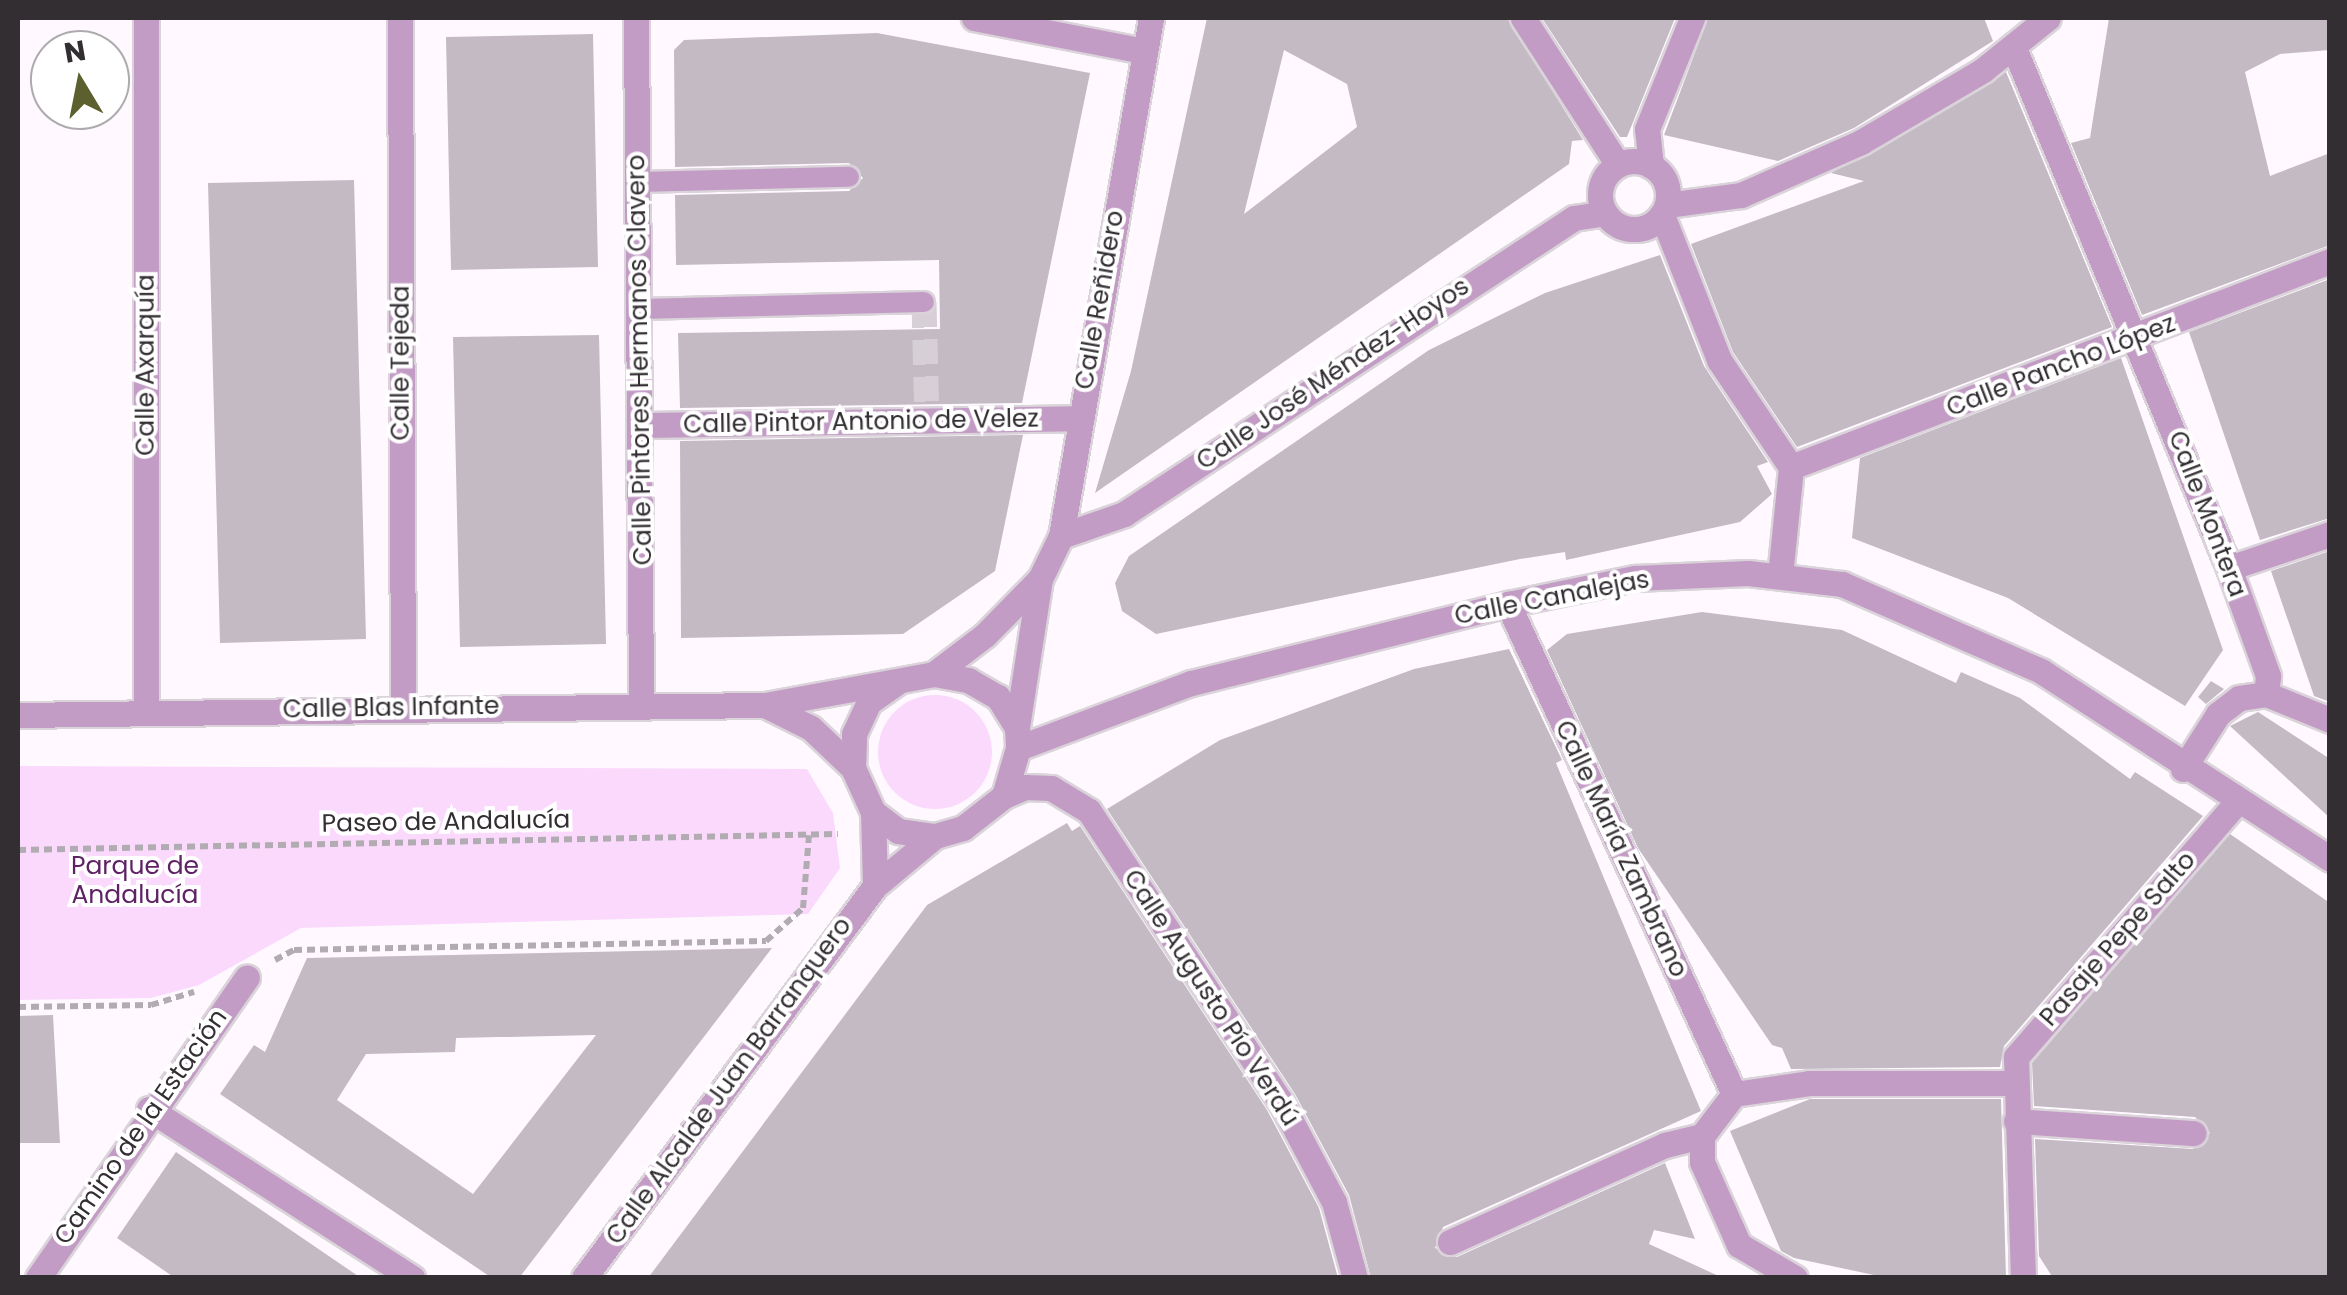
<!DOCTYPE html>
<html>
<head>
<meta charset="utf-8">
<style>
  body { margin:0 }
  #map { position:relative; width:2347px; height:1295px; overflow:hidden; background:#fff9ff; font-family:Poppins,sans-serif }
  div>[style] { position:absolute }
  [style*='--x'] { left:calc(var(--x)*1px); top:calc(var(--y)*1px); width:calc(var(--w)*1px); rotate:calc(var(--a)*1deg) }
  .green>* { inset:0; background:#fad9fc }
  .round { border-radius:50% }
  .building>* { inset:0; background:#c3bac3 }
  .street-tunnel>* { height:25px; margin-top:-12.5px; transform-origin:0; background:repeating-linear-gradient(90deg,#d6d0d6 0 25px,transparent 0 37px) }
  .path>* { height:6px; margin-top:-3px; transform-origin:0; background:repeating-linear-gradient(90deg,#b1acb1 0 8px,transparent 0 13px) }
  .roads { filter:drop-shadow(2px 0 #dad4da) drop-shadow(-2px 0 #dad4da) drop-shadow(0 2px #dad4da) drop-shadow(0 -2px #dad4da) }
  .lane>* { height:20px; margin:-10px; padding:0 10px; transform-origin:10px; border-radius:10px; background:#c29cc4 }
  .street>* { height:25px; margin:-12.5px; padding:0 12.5px; transform-origin:12.5px; border-radius:12.5px; background:#c29cc4 }
  .street>.ring { margin:-12.5px; padding:0; box-sizing:content-box; background:none; border:25px solid #c29cc4; border-radius:50% }
  span { translate:-50% -50%; white-space:nowrap; text-align:center; line-height:1.15; -webkit-text-stroke:8px #fff; paint-order:stroke }
  .street-label { font-size:25px; color:#322e32 }
  .park-label { font-size:25px; color:#5f2265 }
  .frame { position:absolute; inset:0; border:20px solid #322e32; pointer-events:none }
  .north { position:absolute; left:30px; top:30px; width:100px; height:100px; box-sizing:border-box; background:#fff; border:2px solid #adabad; border-radius:50%; rotate:350deg; font-size:28px; font-weight:700; line-height:40px; text-align:center; color:#322e32 }
  .north::after { content:''; display:block; margin:auto; width:35px; height:45px; background:#5b602e; clip-path:polygon(50% 0,100% 100%,50% 72%,0 100%) }
</style>
</head>
<body>
<div id="map">
  <div class="green">
    <div class="round" style="left:878px;top:695px;width:114px;height:114px"></div>
    <div style="clip-path:polygon(18px 766px,807px 769px,833px 813px,840px 868px,808px 914px,301px 928px,199px 985px,151px 998px,18px 1000px)"></div>
  </div>
  <div class="building">
    <div style="clip-path:polygon(evenodd,1207px 18px,1507px 18px,1583px 140px,1572px 141px,1569px 164px,1095px 493px,1131px 371px,1207px 18px,1284px 50px,1347px 84px,1357px 127px,1244px 214px,1284px 50px)"></div>
    <div style="clip-path:polygon(1542px 18px,1675px 18px,1627px 137px,1620px 137px)"></div>
    <div style="clip-path:polygon(1708px 18px,1984px 18px,1993px 41px,1854px 128px,1778px 161px,1664px 135px)"></div>
    <div style="clip-path:polygon(2109px 18px,2330px 18px,2330px 50px,2280px 54px,2245px 72px,2270px 176px,2330px 153px,2330px 245px,2142px 315px,2071px 143px,2090px 138px)"></div>
    <div style="clip-path:polygon(877px 33px,1090px 73px,1022px 403px,680px 408px,678px 333px,940px 329px,939px 260px,676px 265px,675px 195px,849px 191px,863px 178px,849px 163px,675px 167px,674px 50px,684px 40px)"></div>
    <div style="clip-path:polygon(593px 34px,598px 267px,451px 270px,446px 37px)"></div>
    <div style="clip-path:polygon(2006px 72px,2112px 327px,1797px 447px,1733px 352px,1691px 244px,1864px 181px,1831px 173px)"></div>
    <div style="clip-path:polygon(354px 180px,366px 639px,220px 643px,208px 183px)"></div>
    <div style="clip-path:polygon(1660px 255px,1704px 366px,1768px 462px,1757px 466px,1772px 494px,1740px 522px,1566px 560px,1565px 552px,1520px 559px,1156px 634px,1122px 611px,1115px 583px,1129px 556px,1429px 350px,1545px 293px)"></div>
    <div style="clip-path:polygon(2330px 279px,2330px 518px,2260px 540px,2189px 332px)"></div>
    <div style="clip-path:polygon(599px 335px,606px 644px,460px 647px,453px 337px)"></div>
    <div style="clip-path:polygon(2121px 358px,2223px 650px,2185px 706px,2008px 598px,1852px 538px,1860px 458px)"></div>
    <div style="clip-path:polygon(1023px 435px,995px 571px,903px 634px,681px 638px,680px 441px)"></div>
    <div style="clip-path:polygon(2330px 551px,2330px 702px,2314px 696px,2271px 571px)"></div>
    <div style="clip-path:polygon(1702px 612px,1842px 630px,1956px 683px,1961px 672px,2020px 698px,2130px 779px,2135px 772px,2203px 816px,2004px 1046px,2000px 1067px,1791px 1069px,1782px 1048px,1772px 1045px,1638px 848px,1547px 650px,1567px 634px)"></div>
    <div style="clip-path:polygon(1509px 649px,1562px 760px,1556px 763px,1701px 1111px,1443px 1227px,1435px 1248px,1457px 1257px,1665px 1163px,1695px 1239px,1654px 1230px,1649px 1244px,1723px 1278px,1371px 1278px,1349px 1195px,1295px 1094px,1107px 809px,1220px 740px,1414px 669px)"></div>
    <div style="clip-path:polygon(2211px 681px,2224px 689px,2206px 704px,2198px 697px)"></div>
    <div style="clip-path:polygon(2258px 712px,2330px 759px,2330px 818px,2230px 726px)"></div>
    <div style="clip-path:polygon(1067px 823px,1072px 831px,1080px 826px,1267px 1110px,1319px 1208px,1338px 1278px,648px 1278px,927px 905px)"></div>
    <div style="clip-path:polygon(2230px 834px,2330px 903px,2330px 1278px,2053px 1278px,2039px 1256px,2035px 1139px,2193px 1149px,2210px 1133px,2195px 1117px,2034px 1106px,2032px 1063px)"></div>
    <div style="clip-path:polygon(evenodd,772px 948px,519px 1278px,492px 1278px,220px 1094px,254px 1045px,265px 1052px,307px 958px,772px 948px,596px 1035px,473px 1194px,337px 1100px,366px 1054px,455px 1052px,456px 1038px,596px 1035px)"></div>
    <div style="clip-path:polygon(53px 1015px,60px 1143px,18px 1143px,18px 1016px)"></div>
    <div style="clip-path:polygon(2001px 1099px,2006px 1278px,1888px 1278px,1794px 1258px,1781px 1251px,1730px 1131px,1810px 1099px)"></div>
    <div style="clip-path:polygon(176px 1152px,361px 1278px,175px 1278px,117px 1238px)"></div>
  </div>
  <div class="street-tunnel">
    <div style="--x:924;--y:302;--w:119;--a:88.6"></div>
  </div>
  <div class="path">
    <div style="--x:18;--y:850;--w:820;--a:-1.12"></div>
    <div style="--x:275;--y:960;--w:21;--a:-28"></div>
    <div style="--x:294;--y:950;--w:472;--a:-1.1"></div>
    <div style="--x:766;--y:941;--w:50;--a:-41.7"></div>
    <div style="--x:803;--y:908;--w:73;--a:-85.3"></div>
    <div style="--x:18;--y:1007;--w:133;--a:-0.9"></div>
    <div style="--x:151;--y:1005;--w:45;--a:-16.8"></div>
  </div>
  <div class="roads">
    <div class="lane">
      <div style="--x:638;--y:182;--w:211;--a:-1.4"></div>
      <div style="--x:640;--y:309;--w:284;--a:-1.4"></div>
    </div>
    <div class="street">
      <div style="--x:146;--y:18;--w:695;--a:90"></div>
      <div style="--x:400;--y:18;--w:690;--a:89.75"></div>
      <div style="--x:636;--y:18;--w:685;--a:89.58"></div>
      <div style="--x:974;--y:18;--w:173;--a:11"></div>
      <div style="--x:1523;--y:18;--w:175;--a:57.1"></div>
      <div style="--x:2014;--y:48;--w:563;--a:67.54"></div>
      <div style="--x:2229;--y:568;--w:115;--a:70.1"></div>
      <div style="--x:2268;--y:676;--w:18;--a:96"></div>
      <div class="ring" style="left:1600px;top:161px;width:43px;height:43px"></div>
      <div style="--x:1651;--y:166;--w:37;--a:-96"></div>
      <div style="--x:1647;--y:129;--w:120;--a:-67.9"></div>
      <div style="--x:1667;--y:205;--w:75;--a:-7.7"></div>
      <div style="--x:1741;--y:195;--w:131;--a:-23.8"></div>
      <div style="--x:1861;--y:142;--w:142;--a:-30.5"></div>
      <div style="--x:1983;--y:70;--w:83;--a:-38.7"></div>
      <div style="--x:1662;--y:215;--w:156;--a:68.5"></div>
      <div style="--x:1719;--y:360;--w:129;--a:56.1"></div>
      <div style="--x:643;--y:425;--w:436;--a:-0.9"></div>
      <div style="--x:1791;--y:467;--w:577;--a:-20.92"></div>
      <div style="--x:1061;--y:536;--w:67;--a:-19.2"></div>
      <div style="--x:1124;--y:514;--w:539;--a:-33.34"></div>
      <div style="--x:1574;--y:218;--w:31;--a:-9"></div>
      <div style="--x:2229;--y:568;--w:107;--a:-18.6"></div>
      <div style="--x:1780;--y:576;--w:110;--a:-84.2"></div>
      <div style="--x:1508;--y:604;--w:540;--a:65.24"></div>
      <div style="--x:934;--y:674;--w:64;--a:-37.4"></div>
      <div style="--x:985;--y:635;--w:78;--a:-45.5"></div>
      <div style="--x:765;--y:705;--w:51;--a:26.6"></div>
      <div style="--x:811;--y:728;--w:58;--a:43.6"></div>
      <div style="--x:18;--y:715;--w:747;--a:-0.77"></div>
      <div style="--x:765;--y:705;--w:172;--a:-10.4"></div>
      <div style="--x:934;--y:674;--w:35;--a:10"></div>
      <div style="--x:968;--y:680;--w:34;--a:30"></div>
      <div style="--x:998;--y:697;--w:36;--a:58"></div>
      <div style="--x:1017;--y:727;--w:21;--a:87"></div>
      <div style="--x:1018;--y:748;--w:50;--a:106.3"></div>
      <div style="--x:1004;--y:796;--w:52;--a:142"></div>
      <div style="--x:963;--y:828;--w:29;--a:164"></div>
      <div style="--x:935;--y:836;--w:78;--a:140.2"></div>
      <div style="--x:875;--y:886;--w:488;--a:126.6"></div>
      <div style="--x:1017;--y:727;--w:150;--a:-81.2"></div>
      <div style="--x:1040;--y:579;--w:48;--a:-64"></div>
      <div style="--x:1061;--y:536;--w:526;--a:-80.14"></div>
      <div style="--x:1018;--y:748;--w:185;--a:-20.6"></div>
      <div style="--x:1191;--y:683;--w:327;--a:-14"></div>
      <div style="--x:1508;--y:604;--w:130;--a:-11.6"></div>
      <div style="--x:1635;--y:578;--w:113;--a:-2.5"></div>
      <div style="--x:1748;--y:573;--w:95;--a:6.7"></div>
      <div style="--x:1842;--y:584;--w:217;--a:23.6"></div>
      <div style="--x:2041;--y:671;--w:345;--a:33"></div>
      <div style="--x:2183;--y:769;--w:65;--a:-57.5"></div>
      <div style="--x:2218;--y:714;--w:26;--a:-37"></div>
      <div style="--x:2239;--y:698;--w:27;--a:-8"></div>
      <div style="--x:2266;--y:694;--w:69;--a:22.1"></div>
      <div style="--x:1004;--y:796;--w:23;--a:-23"></div>
      <div style="--x:1025;--y:787;--w:26;--a:2"></div>
      <div style="--x:1051;--y:788;--w:44;--a:31.2"></div>
      <div style="--x:1089;--y:811;--w:349;--a:56.6"></div>
      <div style="--x:1281;--y:1102;--w:113;--a:62.1"></div>
      <div style="--x:1334;--y:1202;--w:79;--a:74.6"></div>
      <div style="--x:873;--y:812;--w:31;--a:37"></div>
      <div style="--x:898;--y:831;--w:37;--a:8"></div>
      <div style="--x:875;--y:886;--w:74;--a:-91.5"></div>
      <div style="--x:873;--y:812;--w:48;--a:-114.4"></div>
      <div style="--x:853;--y:768;--w:34;--a:-88"></div>
      <div style="--x:854;--y:734;--w:35;--a:-65"></div>
      <div style="--x:869;--y:702;--w:33;--a:-35"></div>
      <div style="--x:1734;--y:1094;--w:76;--a:-8.3"></div>
      <div style="--x:1809;--y:1083;--w:205;--a:0"></div>
      <div style="--x:1734;--y:1094;--w:53;--a:127.3"></div>
      <div style="--x:1702;--y:1136;--w:26;--a:90"></div>
      <div style="--x:1702;--y:1162;--w:91;--a:66"></div>
      <div style="--x:1739;--y:1245;--w:65;--a:30.5"></div>
      <div style="--x:149;--y:1109;--w:313;--a:32.7"></div>
      <div style="--x:2016;--y:1121;--w:178;--a:3.9"></div>
      <div style="--x:1450;--y:1242;--w:236;--a:-24.3"></div>
      <div style="--x:1665;--y:1145;--w:38;--a:-14"></div>
      <div style="--x:38;--y:1278;--w:366;--a:-55.2"></div>
      <div style="--x:2023;--y:1278;--w:221;--a:-91.8"></div>
      <div style="--x:2016;--y:1057;--w:337;--a:-49.1"></div>
    </div>
  </div>
  <div class="street-label">
    <span style="left:1100px;top:300px;rotate:-80deg">Calle Reñidero</span>
    <span style="left:640px;top:360px;rotate:-91deg">Calle Pintores Hermanos Clavero</span>
    <span style="left:401px;top:363px;rotate:-90deg">Calle Tejeda</span>
    <span style="left:146px;top:365px;rotate:-90deg">Calle Axarquía</span>
    <span style="left:2061px;top:366px;rotate:-21deg">Calle Pancho López</span>
    <span style="left:1333px;top:374px;rotate:-34deg">Calle José Méndez-Hoyos</span>
    <span style="left:861px;top:422px;rotate:-1deg">Calle Pintor Antonio de Velez</span>
    <span style="left:2207px;top:514px;rotate:69deg">Calle Montera</span>
    <span style="left:1552px;top:598px;rotate:-11deg">Calle Canalejas</span>
    <span style="left:391px;top:708px;rotate:-1deg">Calle Blas Infante</span>
    <span style="left:446px;top:822px;rotate:-1deg">Paseo de Andalucía</span>
    <span style="left:1621px;top:849px;rotate:65deg">Calle María Zambrano</span>
    <span style="left:2118px;top:939px;rotate:-49deg">Pasaje Pepe Salto</span>
    <span style="left:1211px;top:998px;rotate:57deg">Calle Augusto Pío Verdú</span>
    <span style="left:729px;top:1081px;rotate:-54deg">Calle Alcalde Juan Barranquero</span>
    <span style="left:141px;top:1127px;rotate:-55deg">Camino de la Estación</span>
  </div>
  <div class="park-label">
    <span style="left:135px;top:881px">Parque de<br>Andalucía</span>
  </div>
  <div class="frame"></div>
  <div class="north">N</div>
</div>
</body>
</html>
